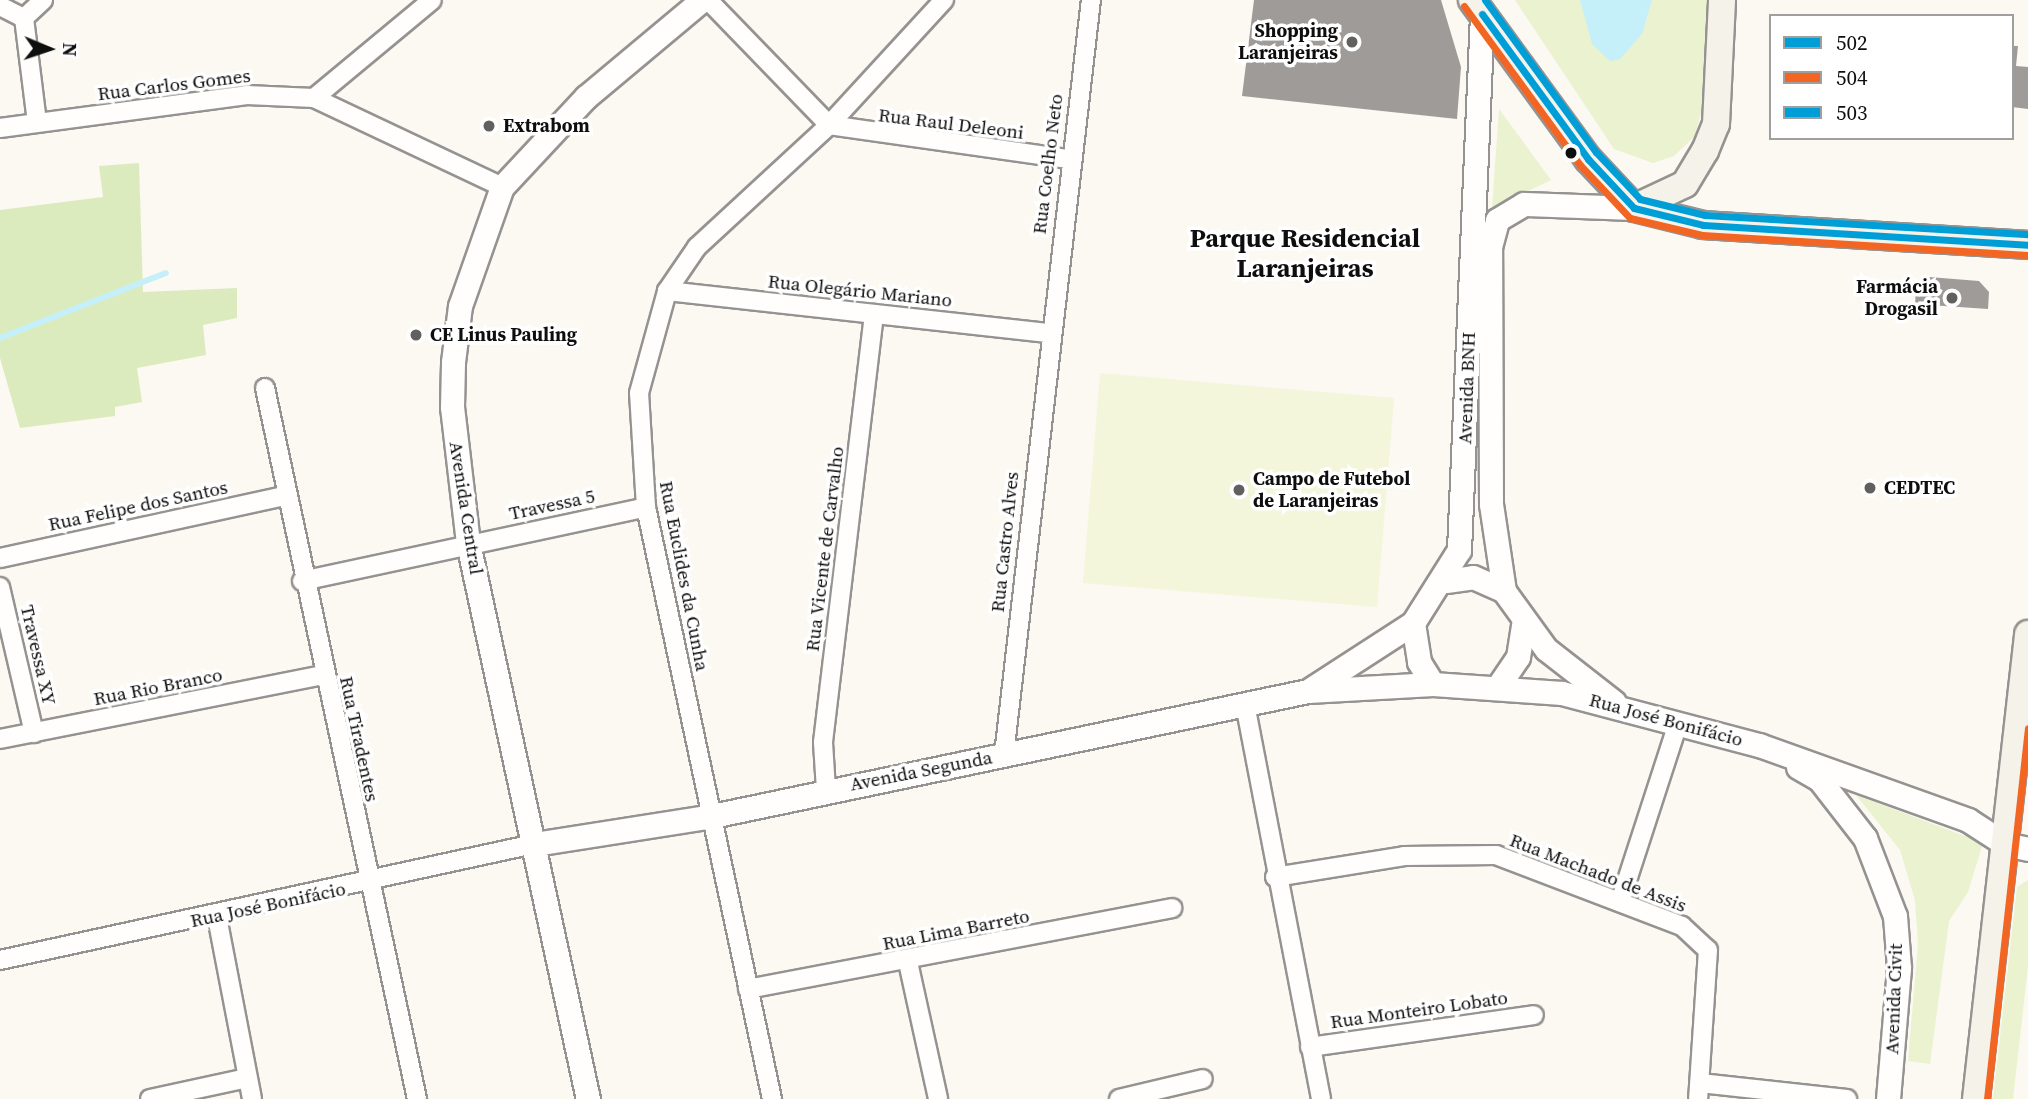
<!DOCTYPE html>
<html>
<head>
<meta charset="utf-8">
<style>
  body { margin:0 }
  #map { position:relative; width:2028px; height:1099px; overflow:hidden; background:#fcf8f2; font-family:"Source Serif 4",serif }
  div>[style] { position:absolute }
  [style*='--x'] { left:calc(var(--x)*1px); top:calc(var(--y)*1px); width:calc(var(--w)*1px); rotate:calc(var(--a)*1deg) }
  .green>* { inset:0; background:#eaf2d0 }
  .forest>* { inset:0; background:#dcebbd }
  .pitch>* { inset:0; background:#f3f6da }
  .water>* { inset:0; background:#c5f0f9 }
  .stream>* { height:6px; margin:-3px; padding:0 3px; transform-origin:3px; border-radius:3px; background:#c5f0f9 }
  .building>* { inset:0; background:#9f9b98 }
  .roads { filter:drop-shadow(2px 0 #959391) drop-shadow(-2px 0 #959391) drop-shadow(0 2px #959391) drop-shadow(0 -2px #959391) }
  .minor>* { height:18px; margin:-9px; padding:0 9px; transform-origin:9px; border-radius:9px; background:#fffefd }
  .tertiary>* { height:23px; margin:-11.5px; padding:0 11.5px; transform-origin:11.5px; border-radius:11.5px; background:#fffefd }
  .secondary>* { height:26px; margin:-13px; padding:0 13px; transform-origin:13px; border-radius:13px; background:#f5f2ea }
  .bus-1>* { height:7px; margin:-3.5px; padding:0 3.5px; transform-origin:3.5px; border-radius:3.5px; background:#009ed6 }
  .bus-2>* { height:7px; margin:-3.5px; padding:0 3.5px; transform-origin:3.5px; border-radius:3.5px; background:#f26522 }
  .bus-3>* { height:7px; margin:-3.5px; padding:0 3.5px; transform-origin:3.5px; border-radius:3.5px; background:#009ed6 }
  .dots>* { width:19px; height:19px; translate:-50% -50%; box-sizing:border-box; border:4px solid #fff; border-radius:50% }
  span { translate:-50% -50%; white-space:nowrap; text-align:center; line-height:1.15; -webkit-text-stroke:7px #fff; paint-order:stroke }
  .poi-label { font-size:19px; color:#0e0e0e; font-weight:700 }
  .right { translate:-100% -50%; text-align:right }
  .left { translate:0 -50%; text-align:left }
  .street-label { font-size:19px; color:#0e0e0e }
  .district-label { font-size:26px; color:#0e0e0e; font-weight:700 }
  .legend { position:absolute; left:1769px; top:14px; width:245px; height:126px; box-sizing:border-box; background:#fff; border:2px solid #9f9f9f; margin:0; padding:9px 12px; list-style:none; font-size:21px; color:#0e0e0e }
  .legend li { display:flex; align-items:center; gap:14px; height:35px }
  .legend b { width:35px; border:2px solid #9f9f9f }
  .north { position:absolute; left:14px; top:14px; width:70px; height:70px; -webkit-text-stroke:5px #fff; paint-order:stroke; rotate:92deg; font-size:19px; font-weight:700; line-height:28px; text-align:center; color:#0e0e0e }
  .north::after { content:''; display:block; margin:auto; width:24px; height:32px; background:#0e0e0e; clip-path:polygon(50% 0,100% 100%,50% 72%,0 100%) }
</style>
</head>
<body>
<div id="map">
  <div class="green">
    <div style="clip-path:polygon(1515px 0,1708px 0,1704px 101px,1695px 136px,1674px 156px,1653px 163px,1614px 149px)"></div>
    <div style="clip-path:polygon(1499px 109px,1551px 180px,1492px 209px)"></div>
    <div style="clip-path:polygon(1856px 795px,1983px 843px,1968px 892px,1949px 921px,1930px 1064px,1908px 1061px,1918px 944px,1915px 900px,1900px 850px)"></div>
    <div style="clip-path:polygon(2028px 880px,2028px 966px,2013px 1099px,1993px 1099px,2017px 887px)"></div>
  </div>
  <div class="forest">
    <div style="clip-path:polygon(139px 163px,143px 292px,237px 288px,237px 318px,203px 325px,206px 355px,137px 368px,142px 402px,115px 407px,115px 416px,20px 428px,0 358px,0 210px,103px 197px,99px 166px)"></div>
  </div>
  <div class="pitch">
    <div style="clip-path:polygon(1100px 373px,1394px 398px,1377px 607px,1083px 583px)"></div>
  </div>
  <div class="water">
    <div style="clip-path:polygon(1580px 0,1652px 0,1642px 34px,1620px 59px,1610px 61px,1592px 44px)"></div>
  </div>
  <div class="stream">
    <div style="--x:0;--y:338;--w:178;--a:-21.4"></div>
  </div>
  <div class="building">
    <div style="clip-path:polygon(1254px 0,1441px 0,1461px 67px,1457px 119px,1242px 96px)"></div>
    <div style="clip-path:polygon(2012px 46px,2018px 46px,2016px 66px,2028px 67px,2028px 109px,2012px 107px)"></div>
    <div style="clip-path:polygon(1929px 277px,1979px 281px,1989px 292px,1988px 309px,1915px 304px,1916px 289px)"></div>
  </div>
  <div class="roads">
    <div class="minor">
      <div style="--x:708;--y:0;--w:174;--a:45.9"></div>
      <div style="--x:0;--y:6;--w:27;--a:27"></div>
      <div style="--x:24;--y:18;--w:105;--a:82.9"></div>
      <div style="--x:24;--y:18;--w:26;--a:-43"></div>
      <div style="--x:314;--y:98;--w:153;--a:-39.7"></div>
      <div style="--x:829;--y:125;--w:242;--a:8.1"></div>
      <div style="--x:0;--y:128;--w:249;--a:-7.6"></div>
      <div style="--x:247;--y:95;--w:67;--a:2.6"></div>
      <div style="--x:314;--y:98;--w:208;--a:25.3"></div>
      <div style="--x:667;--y:291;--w:383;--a:6.3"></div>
      <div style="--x:265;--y:388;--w:727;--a:77.93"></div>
      <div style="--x:0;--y:558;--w:292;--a:-12.3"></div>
      <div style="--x:302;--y:581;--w:352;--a:-12.1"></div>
      <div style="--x:0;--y:587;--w:150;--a:76.9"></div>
      <div style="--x:1245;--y:704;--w:402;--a:79.1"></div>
      <div style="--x:0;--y:739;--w:330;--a:-11.2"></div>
      <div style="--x:1004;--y:755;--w:760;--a:-83.43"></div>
      <div style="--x:826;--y:790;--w:48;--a:-93.6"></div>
      <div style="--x:823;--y:742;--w:431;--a:-83.2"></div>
      <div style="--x:1275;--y:877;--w:131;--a:-9.2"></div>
      <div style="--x:1404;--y:856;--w:92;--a:-0.6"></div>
      <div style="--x:1496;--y:855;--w:199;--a:20.9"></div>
      <div style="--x:1682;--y:926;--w:35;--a:43"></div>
      <div style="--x:1708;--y:950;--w:149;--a:93.8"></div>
      <div style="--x:1620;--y:902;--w:187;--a:-72"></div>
      <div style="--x:217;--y:917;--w:185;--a:79.1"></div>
      <div style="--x:0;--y:960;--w:546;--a:-12.26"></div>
      <div style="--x:908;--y:962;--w:140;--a:77.6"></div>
      <div style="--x:748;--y:989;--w:432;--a:-10.8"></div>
      <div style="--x:1310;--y:1047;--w:226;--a:-8.1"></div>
      <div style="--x:1700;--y:1083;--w:148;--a:6.2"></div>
      <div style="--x:150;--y:1099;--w:99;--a:-12.2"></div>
      <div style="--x:772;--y:1099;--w:605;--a:-102.02"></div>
      <div style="--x:646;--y:507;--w:114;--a:-93.5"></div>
      <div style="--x:639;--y:393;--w:106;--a:-74.6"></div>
      <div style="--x:667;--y:291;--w:53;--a:-55.7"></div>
      <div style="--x:697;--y:247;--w:180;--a:-42.7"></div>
      <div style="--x:829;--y:125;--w:170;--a:-47.4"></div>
      <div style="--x:1119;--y:1099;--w:86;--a:-13.4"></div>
    </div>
    <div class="tertiary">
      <div style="--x:1446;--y:581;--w:27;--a:-8"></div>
      <div style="--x:1473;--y:577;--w:34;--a:24"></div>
      <div style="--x:1413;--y:623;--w:39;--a:81"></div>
      <div style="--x:1419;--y:662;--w:26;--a:58"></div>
      <div style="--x:1499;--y:685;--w:34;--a:-56"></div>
      <div style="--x:1518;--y:657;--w:33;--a:-81"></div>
      <div style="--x:1311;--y:689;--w:121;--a:-32.9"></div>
      <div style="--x:1413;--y:623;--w:86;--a:-57.8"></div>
      <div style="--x:1459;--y:550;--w:536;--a:-87.54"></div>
      <div style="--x:1614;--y:702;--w:86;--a:-142.1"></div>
      <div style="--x:1546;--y:649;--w:72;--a:-125.9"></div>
      <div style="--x:1504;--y:591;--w:88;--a:-98.5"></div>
      <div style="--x:1491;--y:504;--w:257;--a:-90.2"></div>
      <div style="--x:1490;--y:247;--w:28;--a:-75"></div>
      <div style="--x:1497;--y:220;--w:31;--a:-31"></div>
      <div style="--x:1524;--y:204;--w:110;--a:2.1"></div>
      <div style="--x:1798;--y:767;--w:24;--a:30"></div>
      <div style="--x:1819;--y:779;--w:75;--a:52.1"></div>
      <div style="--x:1865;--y:838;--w:84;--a:69"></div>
      <div style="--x:1895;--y:916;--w:52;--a:85.6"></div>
      <div style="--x:1899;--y:968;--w:131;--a:94.8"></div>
      <div style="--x:534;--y:844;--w:180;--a:-8.9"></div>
      <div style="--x:712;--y:816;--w:609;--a:-11.85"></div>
      <div style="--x:1308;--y:691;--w:125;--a:-3.2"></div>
      <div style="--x:1433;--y:684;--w:129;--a:4"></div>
      <div style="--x:1562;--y:693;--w:204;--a:14.8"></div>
      <div style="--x:1759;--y:745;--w:222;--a:19.7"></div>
      <div style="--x:1968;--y:820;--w:44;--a:33"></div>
      <div style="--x:2005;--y:844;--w:24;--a:12"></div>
      <div style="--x:588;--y:1099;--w:569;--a:-102.18"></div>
      <div style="--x:468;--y:543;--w:137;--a:-96.7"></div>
      <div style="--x:452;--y:407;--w:45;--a:-88.7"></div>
      <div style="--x:453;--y:362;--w:56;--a:-82.9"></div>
      <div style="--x:460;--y:306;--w:126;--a:-70.6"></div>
      <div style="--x:502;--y:187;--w:123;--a:-47"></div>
      <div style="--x:586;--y:97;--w:151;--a:-39.9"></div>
    </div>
    <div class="secondary">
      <div style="--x:1472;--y:0;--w:197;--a:53.9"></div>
      <div style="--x:1588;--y:159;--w:67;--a:46.8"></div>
      <div style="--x:1634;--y:208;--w:71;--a:13.8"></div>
      <div style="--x:1703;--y:225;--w:326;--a:3.5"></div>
      <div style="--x:1634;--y:208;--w:56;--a:-25.2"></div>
      <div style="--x:1685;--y:184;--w:39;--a:-59"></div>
      <div style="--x:1705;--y:151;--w:29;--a:-68"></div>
      <div style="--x:1716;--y:124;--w:124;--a:-87.2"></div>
      <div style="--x:1976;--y:1099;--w:468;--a:-83.6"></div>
    </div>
  </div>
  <div class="bus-1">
    <div style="--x:1482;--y:14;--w:180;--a:53.8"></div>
    <div style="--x:1588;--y:159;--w:67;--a:46.8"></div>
    <div style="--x:1634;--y:208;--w:71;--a:13.8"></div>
    <div style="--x:1703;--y:225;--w:326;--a:3.5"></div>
  </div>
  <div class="bus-2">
    <div style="--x:1464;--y:6;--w:197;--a:53.9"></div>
    <div style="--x:1580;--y:165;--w:73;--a:46.7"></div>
    <div style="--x:1630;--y:218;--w:74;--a:13.3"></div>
    <div style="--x:1702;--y:235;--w:326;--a:3.5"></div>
    <div style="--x:1987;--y:1099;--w:373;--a:-83.7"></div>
  </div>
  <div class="bus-3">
    <div style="--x:1485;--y:0;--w:188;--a:53.9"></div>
    <div style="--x:1596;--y:152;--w:64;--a:46.9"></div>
    <div style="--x:1640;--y:199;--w:67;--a:13.8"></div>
    <div style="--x:1705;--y:215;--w:324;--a:3.4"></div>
  </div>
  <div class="dots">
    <div style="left:1352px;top:42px;background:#61605e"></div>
    <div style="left:489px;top:126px;background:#61605e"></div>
    <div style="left:1571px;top:153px;background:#0e0e0e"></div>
    <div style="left:1952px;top:298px;background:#61605e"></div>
    <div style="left:416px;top:335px;background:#61605e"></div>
    <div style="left:1870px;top:488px;background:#61605e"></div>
    <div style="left:1239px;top:490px;background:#61605e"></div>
  </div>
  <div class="poi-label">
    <span class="right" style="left:1338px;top:42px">Shopping<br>Laranjeiras</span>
    <span class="left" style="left:503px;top:126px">Extrabom</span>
    <span class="right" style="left:1938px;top:298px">Farmácia<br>Drogasil</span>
    <span class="left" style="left:430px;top:335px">CE Linus Pauling</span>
    <span class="left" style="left:1253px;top:490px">Campo de Futebol<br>de Laranjeiras</span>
    <span class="left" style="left:1884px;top:488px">CEDTEC</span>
  </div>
  <div class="street-label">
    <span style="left:174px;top:85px;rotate:-7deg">Rua Carlos Gomes</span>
    <span style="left:951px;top:124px;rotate:7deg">Rua Raul Deleoni</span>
    <span style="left:1048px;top:164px;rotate:-83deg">Rua Coelho Neto</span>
    <span style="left:860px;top:291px;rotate:6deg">Rua Olegário Mariano</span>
    <span style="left:1467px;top:388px;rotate:-88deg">Avenida BNH</span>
    <span style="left:552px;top:505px;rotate:-12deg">Travessa 5</span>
    <span style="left:138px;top:506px;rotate:-12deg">Rua Felipe dos Santos</span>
    <span style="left:466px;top:508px;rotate:81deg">Avenida Central</span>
    <span style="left:1005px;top:542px;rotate:-84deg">Rua Castro Alves</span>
    <span style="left:825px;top:549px;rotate:-83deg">Rua Vicente de Carvalho</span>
    <span style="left:684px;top:576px;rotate:79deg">Rua Euclides da Cunha</span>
    <span style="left:38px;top:655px;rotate:77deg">Travessa XY</span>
    <span style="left:158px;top:687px;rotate:-11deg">Rua Rio Branco</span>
    <span style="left:1666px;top:720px;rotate:15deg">Rua José Bonifácio</span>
    <span style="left:359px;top:739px;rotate:78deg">Rua Tiradentes</span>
    <span style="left:921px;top:771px;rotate:-11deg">Avenida Segunda</span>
    <span style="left:1598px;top:873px;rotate:21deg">Rua Machado de Assis</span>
    <span style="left:268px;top:905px;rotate:-12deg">Rua José Bonifácio</span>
    <span style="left:956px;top:930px;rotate:-11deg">Rua Lima Barreto</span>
    <span style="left:1894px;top:999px;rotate:-88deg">Avenida Civit</span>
    <span style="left:1419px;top:1010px;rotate:-8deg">Rua Monteiro Lobato</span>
  </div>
  <div class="district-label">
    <span style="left:1305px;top:254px">Parque Residencial<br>Laranjeiras</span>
  </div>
  <ul class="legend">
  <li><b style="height:9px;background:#009ed6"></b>502</li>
  <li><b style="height:9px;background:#f26522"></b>504</li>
  <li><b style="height:9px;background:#009ed6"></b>503</li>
  </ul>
  <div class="north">N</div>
</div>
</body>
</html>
